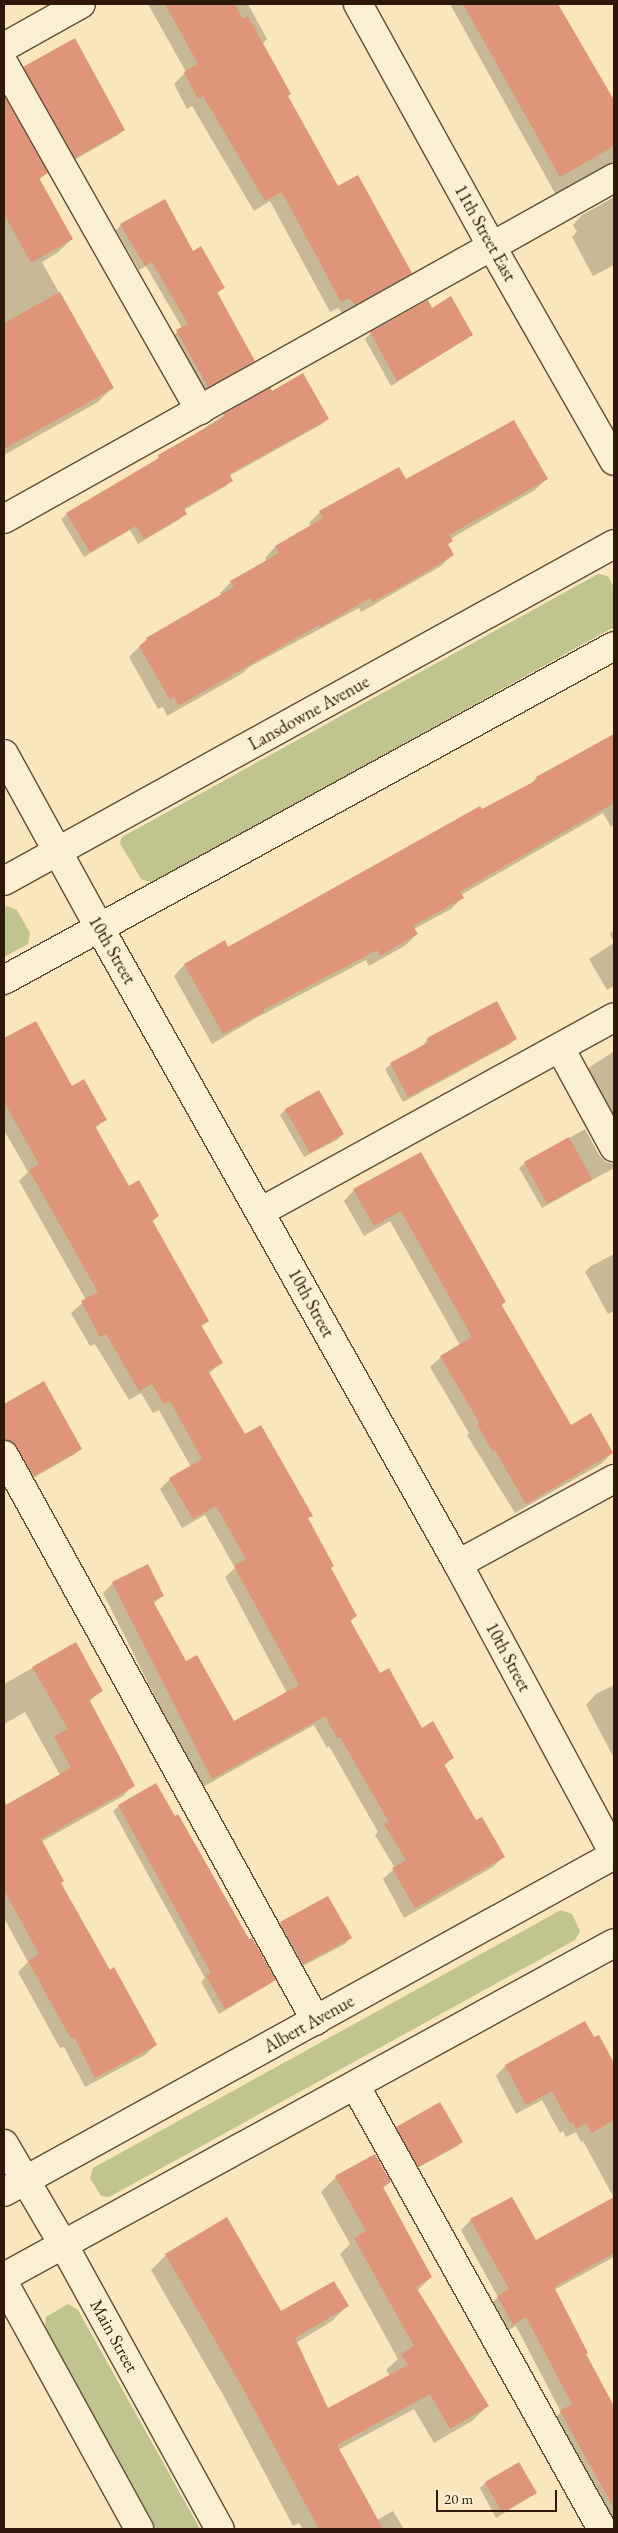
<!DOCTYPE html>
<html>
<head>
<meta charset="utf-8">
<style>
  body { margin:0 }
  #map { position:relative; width:618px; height:2533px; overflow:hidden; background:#f9e6bc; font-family:"EB Garamond",serif }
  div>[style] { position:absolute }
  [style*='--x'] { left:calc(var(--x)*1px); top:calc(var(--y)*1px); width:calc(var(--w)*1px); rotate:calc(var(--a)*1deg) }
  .green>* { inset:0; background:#c1c48e }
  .shadow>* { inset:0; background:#0003 }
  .building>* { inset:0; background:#de957a }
  .roads { filter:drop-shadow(1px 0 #614b37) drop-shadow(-1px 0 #614b37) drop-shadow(0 1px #614b37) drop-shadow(0 -1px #614b37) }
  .minor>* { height:28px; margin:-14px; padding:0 14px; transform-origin:14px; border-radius:14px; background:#fbefd3 }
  span { translate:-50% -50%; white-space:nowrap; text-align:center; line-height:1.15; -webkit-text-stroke:5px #fbefd3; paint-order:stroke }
  .street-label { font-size:18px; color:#2e170b }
  .frame { position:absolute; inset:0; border:5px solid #2e170b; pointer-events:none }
  .scale { position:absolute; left:436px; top:2490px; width:121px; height:22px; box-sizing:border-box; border:2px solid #2e170b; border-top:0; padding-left:6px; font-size:15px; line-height:18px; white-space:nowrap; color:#2e170b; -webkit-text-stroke:4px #fbefd3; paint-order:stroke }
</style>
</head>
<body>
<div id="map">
  <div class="green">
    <div style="clip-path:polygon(598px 574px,608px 576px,614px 587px,614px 627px,152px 883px,141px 879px,120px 843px,122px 837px)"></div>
    <div style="clip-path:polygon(7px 906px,17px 910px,30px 933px,28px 944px,4px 957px,4px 908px)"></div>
    <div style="clip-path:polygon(561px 1910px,572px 1914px,580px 1931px,575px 1940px,109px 2197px,101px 2196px,90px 2178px,93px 2168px)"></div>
    <div style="clip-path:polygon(68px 2304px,78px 2310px,200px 2529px,157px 2529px,45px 2328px,46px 2317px)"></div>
  </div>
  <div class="shadow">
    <div style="clip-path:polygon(148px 4px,248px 4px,267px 39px,262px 44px,287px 97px,337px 187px,411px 273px,400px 283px,344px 315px,338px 308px,330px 312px,270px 201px,254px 211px,192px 106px,187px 109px,174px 84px,186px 72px)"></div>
    <div style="clip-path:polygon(450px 4px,557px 4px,614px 103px,614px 175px,556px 195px)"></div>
    <div style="clip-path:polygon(24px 68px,123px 130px,118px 135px,69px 163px,19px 74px)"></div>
    <div style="clip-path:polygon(4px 98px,46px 173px,39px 180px,72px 239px,57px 253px,42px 262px,112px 388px,98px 402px,4px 455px)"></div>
    <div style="clip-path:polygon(614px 197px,614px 265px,593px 276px,572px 237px,577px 232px,573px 225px,582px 215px)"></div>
    <div style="clip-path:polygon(121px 225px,193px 252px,223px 288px,217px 294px,253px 361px,248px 366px,202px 392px,172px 337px,182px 328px,146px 266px,139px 270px,116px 230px)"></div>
    <div style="clip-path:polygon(371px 333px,472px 335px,391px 386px,365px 339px)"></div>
    <div style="clip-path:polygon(270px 390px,327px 419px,322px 424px,229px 476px,231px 480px,226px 486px,184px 510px,186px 514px,180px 519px,138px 544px,130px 530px,84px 557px,61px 519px,67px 514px,153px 462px,224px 415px)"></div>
    <div style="clip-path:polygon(546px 479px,535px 490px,450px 539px,451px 541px,447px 545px,452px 555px,441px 566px,361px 612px,359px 608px,249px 667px,243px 673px,167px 716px,163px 707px,158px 709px,129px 657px,147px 639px,222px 596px,220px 593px,231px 582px,267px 562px,265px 558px,275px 547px,311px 526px,309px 523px,320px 512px,406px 481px)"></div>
    <div style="clip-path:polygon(614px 734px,614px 825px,611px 827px,603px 813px,461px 895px,462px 898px,451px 909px,414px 929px,417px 934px,406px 945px,369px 966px,366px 960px,256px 1018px,212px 1044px,174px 976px,184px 965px,224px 942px,228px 949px,529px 786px,536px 778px)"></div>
    <div style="clip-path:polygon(614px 929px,614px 986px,607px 990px,589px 959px,614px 943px,610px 934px)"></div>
    <div style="clip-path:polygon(496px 1003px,515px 1039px,510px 1044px,403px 1102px,385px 1069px,391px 1064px,423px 1047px,427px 1039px)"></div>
    <div style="clip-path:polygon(35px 1022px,71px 1087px,105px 1119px,95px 1129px,129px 1187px,158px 1216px,152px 1222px,208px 1321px,201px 1327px,221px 1362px,209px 1374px,244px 1436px,311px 1515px,307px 1519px,330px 1569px,356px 1616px,350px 1622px,379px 1675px,421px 1729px,452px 1758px,444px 1766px,476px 1822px,503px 1857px,493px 1867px,404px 1918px,383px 1879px,395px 1868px,375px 1835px,378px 1832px,329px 1746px,327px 1748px,314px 1725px,201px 1788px,103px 1593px,113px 1583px,162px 1596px,153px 1604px,186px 1663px,234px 1722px,287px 1693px,225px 1577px,235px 1568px,205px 1515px,182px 1528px,160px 1489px,170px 1479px,191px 1467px,159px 1410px,153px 1413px,141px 1393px,129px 1400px,95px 1344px,90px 1346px,71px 1313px,86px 1300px,19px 1181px,28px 1172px,4px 1130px,4px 1040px)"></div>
    <div style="clip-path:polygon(613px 1052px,614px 1055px,614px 1130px,582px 1072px)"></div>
    <div style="clip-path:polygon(285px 1110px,343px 1134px,337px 1140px,304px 1157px,280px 1115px)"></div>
    <div style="clip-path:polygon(585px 1129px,599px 1155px,606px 1162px,614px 1164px,614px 1168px,542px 1208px,519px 1168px,525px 1163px)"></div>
    <div style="clip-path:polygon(420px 1153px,505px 1302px,501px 1306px,570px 1426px,612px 1453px,601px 1464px,515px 1513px,467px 1435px,469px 1433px,430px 1367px,441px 1357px,460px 1345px,390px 1221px,364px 1236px,344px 1201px,354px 1190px)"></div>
    <div style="clip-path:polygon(614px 1254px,614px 1311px,608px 1314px,585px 1272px,591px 1266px)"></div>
    <div style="clip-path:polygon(9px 1415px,81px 1448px,75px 1454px,28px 1481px,4px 1446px,4px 1418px)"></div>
    <div style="clip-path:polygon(75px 1644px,102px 1690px,89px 1702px,133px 1785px,123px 1796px,41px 1842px,60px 1883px,109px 1972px,156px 2045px,145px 2055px,85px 2087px,64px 2047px,60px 2048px,18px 1972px,28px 1962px,4px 1918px,4px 1800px,7px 1805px,60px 1775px,25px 1712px,4px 1724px,4px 1684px)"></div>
    <div style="clip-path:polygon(614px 1685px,614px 1758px,586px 1705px,596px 1694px)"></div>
    <div style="clip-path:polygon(119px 1806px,249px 1941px,274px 1980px,268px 1985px,219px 2014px,201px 1982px,205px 1978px,113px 1811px)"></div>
    <div style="clip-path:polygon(327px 1897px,350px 1938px,345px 1944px,297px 1969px,275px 1929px,280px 1924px)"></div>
    <div style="clip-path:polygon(584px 2022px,593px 2039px,614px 2064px,614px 2257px,554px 2290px,584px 2355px,614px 2408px,614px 2529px,551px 2422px,561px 2412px,516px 2326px,503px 2333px,488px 2307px,498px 2297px,461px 2230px,471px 2220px,536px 2241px,614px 2198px,583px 2141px,581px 2142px,576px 2132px,566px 2137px,563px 2131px,560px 2133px,542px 2100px,516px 2114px,496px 2076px,505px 2066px)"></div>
    <div style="clip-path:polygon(397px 2128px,462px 2142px,456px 2147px,412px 2171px,391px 2133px)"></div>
    <div style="clip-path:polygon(336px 2177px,389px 2182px,382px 2189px,431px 2277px,417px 2291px,487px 2406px,472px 2421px,434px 2443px,414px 2409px,338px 2450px,377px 2520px,393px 2511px,404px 2529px,303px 2529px,299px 2523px,293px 2526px,226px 2400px,151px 2270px,166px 2255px,281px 2313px,347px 2306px,332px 2321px,296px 2343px,327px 2410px,390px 2376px,386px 2370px,398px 2359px,340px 2254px,350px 2244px,321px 2192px)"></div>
    <div style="clip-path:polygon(485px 2483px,536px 2493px,496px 2518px,480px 2488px)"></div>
  </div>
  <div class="building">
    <div style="clip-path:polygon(165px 4px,235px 4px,243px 19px,248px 16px,291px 94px,288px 96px,338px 186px,358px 175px,412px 273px,355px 305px,349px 298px,341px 302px,282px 192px,265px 201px,203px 96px,198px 99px,184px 72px,198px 64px)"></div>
    <div style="clip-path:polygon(463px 4px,558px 4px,614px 100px,614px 146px,560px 177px)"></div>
    <div style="clip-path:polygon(75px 38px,125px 130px,75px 158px,23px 67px)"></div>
    <div style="clip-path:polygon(4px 95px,48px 173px,39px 178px,73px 239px,31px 263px,4px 214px)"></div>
    <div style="clip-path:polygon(165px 199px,193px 251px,201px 246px,225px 288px,217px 292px,255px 361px,208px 387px,176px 330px,188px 324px,152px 262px,145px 266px,120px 224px)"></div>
    <div style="clip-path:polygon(60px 292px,114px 388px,4px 449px,4px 323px)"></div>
    <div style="clip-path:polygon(451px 296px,473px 335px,397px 381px,370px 332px,428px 300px,432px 308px)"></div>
    <div style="clip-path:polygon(303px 373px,329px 419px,229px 474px,233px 481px,184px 508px,187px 514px,144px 539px,136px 526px,90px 552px,66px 513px,159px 458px,158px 455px,225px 417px,223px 414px,270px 388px,272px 391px)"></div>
    <div style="clip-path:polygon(514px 420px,548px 479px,449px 535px,453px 541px,448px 544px,454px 555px,407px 583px,372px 602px,370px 598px,320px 627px,319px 625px,178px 706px,174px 697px,170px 700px,139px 646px,147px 640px,146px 638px,234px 587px,230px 581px,279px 553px,275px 546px,323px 518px,319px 511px,399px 467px,406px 479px)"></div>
    <div style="clip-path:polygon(614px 734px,614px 803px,460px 892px,464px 898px,413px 926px,418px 934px,380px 956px,377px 950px,263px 1010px,264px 1012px,223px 1034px,184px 964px,225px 940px,228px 947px,480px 806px,482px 809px,537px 780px,536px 777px)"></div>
    <div style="clip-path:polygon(497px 1001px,517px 1039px,408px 1097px,390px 1063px,429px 1042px,427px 1038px)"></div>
    <div style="clip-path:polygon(36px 1021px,72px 1086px,84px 1079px,107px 1120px,95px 1126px,129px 1186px,139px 1180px,159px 1216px,152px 1220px,209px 1321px,201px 1325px,223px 1363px,208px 1371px,245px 1434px,261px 1425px,313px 1516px,308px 1518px,334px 1566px,331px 1568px,357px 1616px,350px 1620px,380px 1673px,389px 1668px,422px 1728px,433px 1721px,454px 1758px,444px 1764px,476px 1820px,482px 1817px,505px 1857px,415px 1908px,392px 1868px,406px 1860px,384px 1824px,389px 1822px,340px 1737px,337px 1738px,325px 1716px,212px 1779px,112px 1582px,148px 1564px,164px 1596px,153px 1601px,186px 1661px,197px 1655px,234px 1721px,299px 1685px,234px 1566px,246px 1559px,216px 1506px,193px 1519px,169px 1478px,202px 1459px,170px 1401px,164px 1404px,152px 1384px,139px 1391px,106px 1334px,100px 1337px,81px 1301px,98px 1292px,29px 1170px,39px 1164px,4px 1102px,4px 1038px)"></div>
    <div style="clip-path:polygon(319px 1090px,344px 1134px,310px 1153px,285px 1109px)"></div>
    <div style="clip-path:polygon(569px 1137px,592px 1179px,547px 1204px,524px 1162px)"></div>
    <div style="clip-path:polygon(421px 1152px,506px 1302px,501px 1304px,571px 1425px,591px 1413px,613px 1453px,526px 1504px,495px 1450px,493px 1452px,477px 1424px,479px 1422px,440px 1356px,472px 1337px,401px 1211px,374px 1226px,353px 1189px)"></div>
    <div style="clip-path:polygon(44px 1381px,82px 1449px,34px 1476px,17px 1447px,12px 1441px,4px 1439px,4px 1404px)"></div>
    <div style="clip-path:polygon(76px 1642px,103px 1691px,89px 1699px,135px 1786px,41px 1839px,64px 1881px,61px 1883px,110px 1970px,114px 1967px,157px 2045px,95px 2078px,74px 2037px,71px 2039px,28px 1961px,39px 1954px,4px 1890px,4px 1806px,71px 1768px,54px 1736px,68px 1729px,32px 1667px)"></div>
    <div style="clip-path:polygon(156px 1783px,175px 1816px,178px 1814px,249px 1939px,252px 1938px,276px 1980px,225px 2009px,206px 1976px,211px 1973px,118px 1805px)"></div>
    <div style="clip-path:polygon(328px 1896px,352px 1938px,303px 1964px,280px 1922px)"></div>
    <div style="clip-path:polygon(585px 2021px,594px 2037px,599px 2035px,614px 2063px,614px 2120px,592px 2133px,586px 2123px,576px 2129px,573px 2122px,570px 2124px,552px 2091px,526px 2105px,505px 2065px)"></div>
    <div style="clip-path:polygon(440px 2102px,463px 2142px,418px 2167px,396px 2127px)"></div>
    <div style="clip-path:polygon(375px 2154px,391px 2182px,383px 2187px,432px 2277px,416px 2287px,489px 2406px,450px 2429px,430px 2394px,337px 2445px,383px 2529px,319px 2529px,241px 2385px,165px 2254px,227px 2217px,281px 2311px,334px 2281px,349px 2306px,295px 2338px,328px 2408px,408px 2365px,401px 2354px,414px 2346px,354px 2238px,366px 2231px,335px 2176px)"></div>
    <div style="clip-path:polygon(512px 2197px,536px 2240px,614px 2197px,614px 2253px,554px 2287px,588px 2353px,586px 2354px,614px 2406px,614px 2508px,560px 2411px,572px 2404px,526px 2317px,513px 2325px,497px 2296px,509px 2289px,470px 2219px)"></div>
    <div style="clip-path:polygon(519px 2462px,537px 2493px,502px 2513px,485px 2482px)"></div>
  </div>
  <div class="roads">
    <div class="minor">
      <div style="--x:358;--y:4;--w:277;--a:61.1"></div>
      <div style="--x:492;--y:247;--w:246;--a:60.3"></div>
      <div style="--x:4;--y:47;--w:88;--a:-29.2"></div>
      <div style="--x:4;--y:64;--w:398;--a:60.5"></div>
      <div style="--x:4;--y:519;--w:699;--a:-29.21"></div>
      <div style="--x:4;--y:754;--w:197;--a:61.2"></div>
      <div style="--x:99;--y:927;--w:731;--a:60.6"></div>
      <div style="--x:458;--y:1564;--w:329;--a:61.7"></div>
      <div style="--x:4;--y:881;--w:697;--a:-28.92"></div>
      <div style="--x:4;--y:980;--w:695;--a:-28.7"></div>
      <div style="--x:560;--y:1048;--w:113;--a:61.4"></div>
      <div style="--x:260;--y:1212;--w:404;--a:-28.8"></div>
      <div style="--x:4;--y:1455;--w:646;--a:61.13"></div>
      <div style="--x:458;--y:1564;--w:178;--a:-28.6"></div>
      <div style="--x:355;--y:2085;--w:508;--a:60.91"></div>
      <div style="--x:4;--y:2144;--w:116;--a:59.5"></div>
      <div style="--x:63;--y:2244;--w:325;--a:61.2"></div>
      <div style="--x:4;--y:2192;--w:697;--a:-28.92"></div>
      <div style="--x:4;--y:2277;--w:695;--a:-28.7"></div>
      <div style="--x:4;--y:2283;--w:281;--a:61.2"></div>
    </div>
  </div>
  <div class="street-label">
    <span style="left:485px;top:233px;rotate:61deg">11th Street East</span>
    <span style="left:309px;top:713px;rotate:-29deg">Lansdowne Avenue</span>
    <span style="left:112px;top:950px;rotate:60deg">10th Street</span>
    <span style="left:311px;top:1303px;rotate:61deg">10th Street</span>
    <span style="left:508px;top:1657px;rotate:62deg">10th Street</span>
    <span style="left:309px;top:2024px;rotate:-29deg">Albert Avenue</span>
    <span style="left:114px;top:2336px;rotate:61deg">Main Street</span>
  </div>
  <div class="frame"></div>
  <div class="scale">20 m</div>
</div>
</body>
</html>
